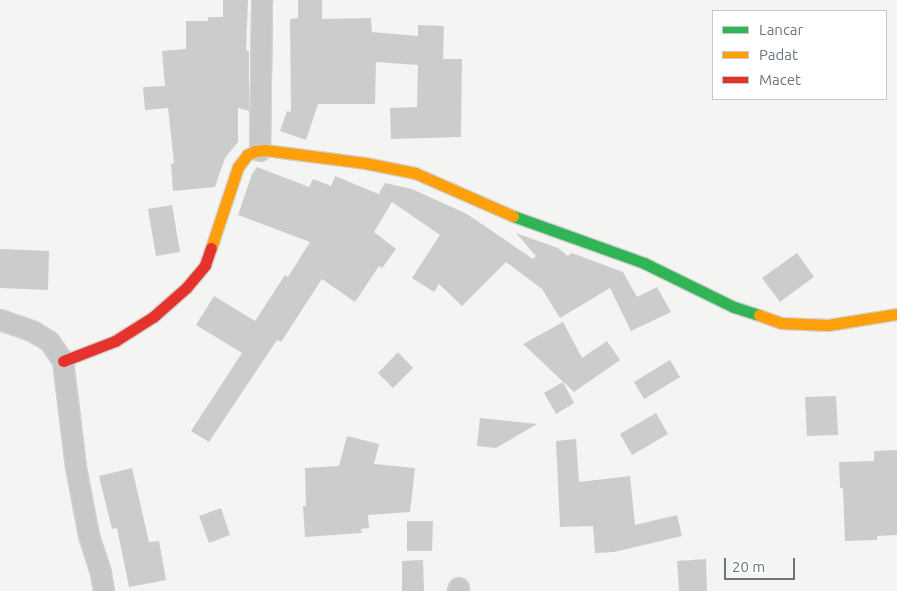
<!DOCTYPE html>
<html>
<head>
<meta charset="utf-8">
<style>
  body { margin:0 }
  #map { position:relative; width:897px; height:591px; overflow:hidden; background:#f4f4f3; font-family:Ubuntu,sans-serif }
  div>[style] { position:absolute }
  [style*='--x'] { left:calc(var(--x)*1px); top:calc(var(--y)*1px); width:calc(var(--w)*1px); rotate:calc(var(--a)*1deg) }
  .building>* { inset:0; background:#cbcccc }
  .roads { filter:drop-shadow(1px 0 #d1d2d2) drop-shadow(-1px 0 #d1d2d2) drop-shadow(0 1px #d1d2d2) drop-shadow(0 -1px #d1d2d2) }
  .street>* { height:20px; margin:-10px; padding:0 10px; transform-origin:10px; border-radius:10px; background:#c7c9c9 }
  .fast>* { height:11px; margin:-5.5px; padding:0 5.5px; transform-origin:5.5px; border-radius:5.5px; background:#30b455 }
  .slow>* { height:11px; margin:-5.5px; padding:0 5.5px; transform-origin:5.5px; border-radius:5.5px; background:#ff9f0a }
  .jam>* { height:11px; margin:-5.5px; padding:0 5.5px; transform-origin:5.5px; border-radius:5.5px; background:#e5322d }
  span { translate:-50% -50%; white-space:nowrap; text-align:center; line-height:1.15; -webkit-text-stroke:5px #fff; paint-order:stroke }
  .legend { position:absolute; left:712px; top:10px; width:175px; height:90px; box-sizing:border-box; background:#fff; border:1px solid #c2c8cc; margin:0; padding:6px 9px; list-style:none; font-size:15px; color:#677580 }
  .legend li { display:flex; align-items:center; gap:10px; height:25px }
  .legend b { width:25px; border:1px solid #c2c8cc }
  .scale { position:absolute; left:724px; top:558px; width:71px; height:22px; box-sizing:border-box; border:2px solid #677580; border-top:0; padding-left:6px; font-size:15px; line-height:18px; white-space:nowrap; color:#677580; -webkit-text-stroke:4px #fff; paint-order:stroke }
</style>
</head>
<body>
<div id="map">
  <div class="building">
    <div style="clip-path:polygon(223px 0,248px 0,246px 50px,249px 51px,249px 111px,238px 108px,238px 142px,225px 158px,215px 187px,173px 191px,171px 164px,174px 163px,168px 108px,145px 110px,143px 87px,165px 86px,162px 51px,186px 49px,186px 21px,208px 21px,208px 17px,223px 17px)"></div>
    <div style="clip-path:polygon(298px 0,322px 0,322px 19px,371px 18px,372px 32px,418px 36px,418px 25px,444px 26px,443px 59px,462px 59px,461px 137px,391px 139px,390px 108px,417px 107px,418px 65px,376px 62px,375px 104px,318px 104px,306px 140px,280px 131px,287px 111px,291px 112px,290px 19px,298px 18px)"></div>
    <div style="clip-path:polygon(257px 167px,309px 187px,313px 179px,331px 186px,335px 176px,381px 195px,379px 193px,385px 183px,412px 189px,467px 214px,533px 259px,536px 256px,516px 233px,558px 248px,568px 256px,572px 253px,623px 272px,637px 297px,657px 287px,671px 312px,631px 331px,610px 288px,560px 318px,542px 289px,506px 262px,462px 306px,439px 284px,434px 292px,412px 278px,440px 235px,392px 202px,374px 232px,396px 249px,382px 268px,379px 266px,355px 302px,322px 279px,281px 342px,277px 340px,209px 442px,191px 431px,242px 353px,196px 325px,214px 296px,255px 321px,285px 275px,288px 277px,310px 242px,238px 215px,252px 174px)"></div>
    <div style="clip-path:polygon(172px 205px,180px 252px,156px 256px,148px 209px)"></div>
    <div style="clip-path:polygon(0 249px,49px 251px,48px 290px,0 288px)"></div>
    <div style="clip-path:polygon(797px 253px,814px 277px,780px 302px,762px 278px)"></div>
    <div style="clip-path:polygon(563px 322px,582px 358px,607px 341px,620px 360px,574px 392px,523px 344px)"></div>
    <div style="clip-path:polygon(398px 352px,413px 368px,393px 388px,378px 373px)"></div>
    <div style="clip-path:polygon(670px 360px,680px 377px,644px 399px,634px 382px)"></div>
    <div style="clip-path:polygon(563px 382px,574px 403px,556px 414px,544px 393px)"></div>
    <div style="clip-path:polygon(836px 396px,838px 435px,807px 436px,805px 397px)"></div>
    <div style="clip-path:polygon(656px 413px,668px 434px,632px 455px,620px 434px)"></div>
    <div style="clip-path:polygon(480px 418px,537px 424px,496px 448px,477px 446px)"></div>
    <div style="clip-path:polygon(347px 436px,379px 444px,374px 464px,415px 468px,410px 512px,368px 515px,369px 528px,361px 529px,362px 533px,305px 537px,303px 506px,306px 506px,305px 468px,339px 466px)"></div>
    <div style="clip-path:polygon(576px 439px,579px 482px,630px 476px,635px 525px,677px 515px,682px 536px,614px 552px,595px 553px,593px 526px,560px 527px,556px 441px)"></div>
    <div style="clip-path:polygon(897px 450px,897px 535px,877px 536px,877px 540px,845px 541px,843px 488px,840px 488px,839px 462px,874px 461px,874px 451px)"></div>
    <div style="clip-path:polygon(132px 468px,149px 542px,159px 541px,166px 580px,129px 587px,117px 528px,112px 529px,99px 476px)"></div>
    <div style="clip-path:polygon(221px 508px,230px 535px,209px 543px,199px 516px)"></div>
    <div style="clip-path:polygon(407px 521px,433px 521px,432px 551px,407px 551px)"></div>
    <div style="clip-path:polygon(706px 559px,707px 591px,679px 591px,677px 561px)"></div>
    <div style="clip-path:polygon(423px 560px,424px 591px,402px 591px,402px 561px)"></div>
  </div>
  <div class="roads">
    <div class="street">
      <div style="--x:260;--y:151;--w:151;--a:-89.2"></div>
      <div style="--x:0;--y:320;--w:36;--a:19"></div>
      <div style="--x:34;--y:332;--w:19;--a:32"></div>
      <div style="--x:50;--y:342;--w:23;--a:56"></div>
      <div style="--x:63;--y:361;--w:107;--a:83"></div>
      <div style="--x:76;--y:467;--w:70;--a:79.3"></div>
      <div style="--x:89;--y:536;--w:39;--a:72"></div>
      <div style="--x:101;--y:573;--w:18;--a:81"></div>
      <div style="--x:458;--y:591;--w:3;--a:-72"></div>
    </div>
    <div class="fast">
      <div style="--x:513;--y:216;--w:139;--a:19.7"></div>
      <div style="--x:644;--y:263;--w:100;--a:26.1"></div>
      <div style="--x:734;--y:307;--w:26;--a:18"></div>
    </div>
    <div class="slow">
      <div style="--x:211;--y:248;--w:85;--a:-71.6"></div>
      <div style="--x:238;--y:167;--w:15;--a:-53"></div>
      <div style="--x:247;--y:155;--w:9;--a:-27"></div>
      <div style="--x:255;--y:151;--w:10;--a:-6"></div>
      <div style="--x:265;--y:150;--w:101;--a:7.4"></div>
      <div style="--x:365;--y:163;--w:51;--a:11.3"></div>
      <div style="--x:415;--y:173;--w:107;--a:23.7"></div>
      <div style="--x:759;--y:315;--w:23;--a:20"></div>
      <div style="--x:781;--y:323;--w:47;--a:2.4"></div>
      <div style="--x:828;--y:325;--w:70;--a:-9.1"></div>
    </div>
    <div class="jam">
      <div style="--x:63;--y:361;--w:56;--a:-21"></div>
      <div style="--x:115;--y:341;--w:45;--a:-32.3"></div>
      <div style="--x:153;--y:317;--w:44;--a:-41.3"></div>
      <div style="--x:186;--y:288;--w:30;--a:-50"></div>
      <div style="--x:205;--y:265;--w:18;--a:-71"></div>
    </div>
  </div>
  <ul class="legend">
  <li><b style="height:6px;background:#30b455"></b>Lancar</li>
  <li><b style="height:6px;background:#ff9f0a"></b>Padat</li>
  <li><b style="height:6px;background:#e5322d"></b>Macet</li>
  </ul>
  <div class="scale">20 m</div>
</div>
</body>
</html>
